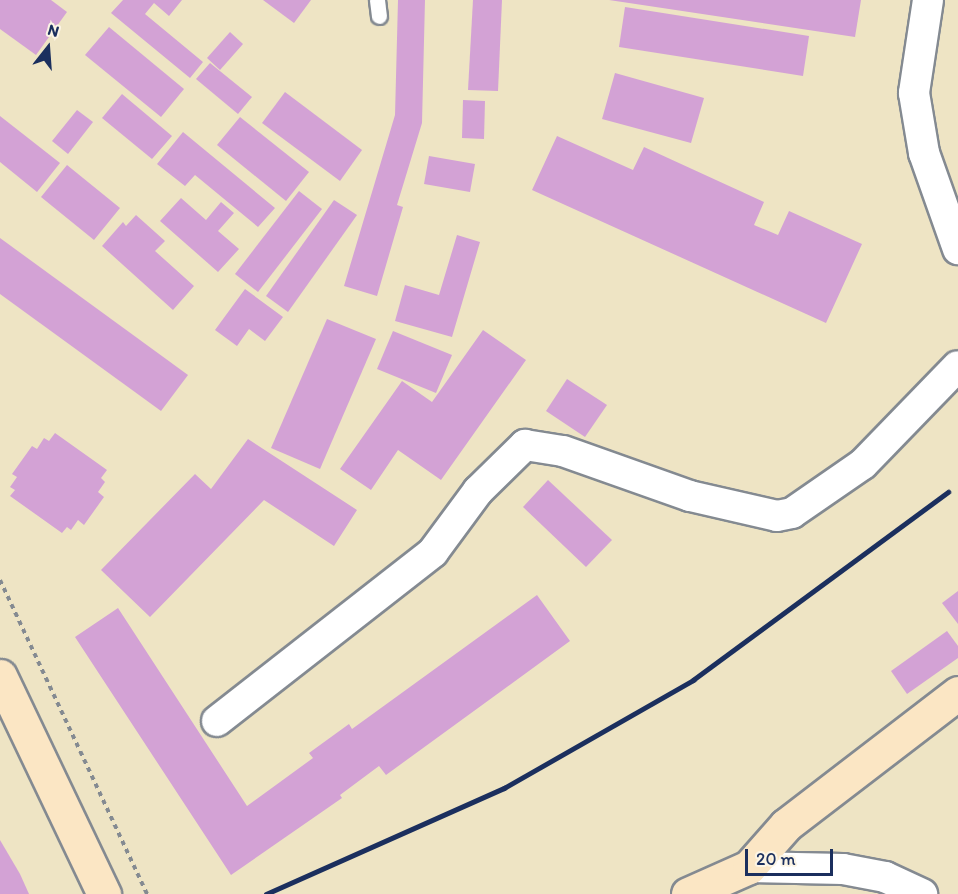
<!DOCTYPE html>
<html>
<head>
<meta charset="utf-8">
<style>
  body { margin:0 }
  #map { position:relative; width:958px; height:894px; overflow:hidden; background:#eee4c4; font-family:Itim,sans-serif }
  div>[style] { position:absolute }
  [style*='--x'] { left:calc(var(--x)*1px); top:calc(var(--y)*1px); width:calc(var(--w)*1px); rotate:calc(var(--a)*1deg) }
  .building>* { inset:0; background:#d3a2d5 }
  .path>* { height:4px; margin-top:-2px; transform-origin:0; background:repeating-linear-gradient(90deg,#848a91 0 4.5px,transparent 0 9px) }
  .roads { filter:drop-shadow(2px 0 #848a91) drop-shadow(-2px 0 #848a91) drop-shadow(0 2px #848a91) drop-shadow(0 -2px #848a91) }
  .lane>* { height:15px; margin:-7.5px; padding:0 7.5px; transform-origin:7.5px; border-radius:7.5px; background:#fff }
  .street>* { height:30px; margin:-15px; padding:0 15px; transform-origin:15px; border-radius:15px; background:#fff }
  .secondary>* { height:33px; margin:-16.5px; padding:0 16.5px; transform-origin:16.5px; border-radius:16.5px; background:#fbe6c4 }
  .rail>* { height:4.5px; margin:-2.25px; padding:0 2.25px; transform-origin:2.25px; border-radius:2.25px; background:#1b2f5e }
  span { translate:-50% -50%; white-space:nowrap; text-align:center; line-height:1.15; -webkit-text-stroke:4.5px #fcf5e5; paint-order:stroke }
  .north { position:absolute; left:18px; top:18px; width:60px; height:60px; -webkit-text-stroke:4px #fcf5e5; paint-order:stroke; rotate:17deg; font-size:16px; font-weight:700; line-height:24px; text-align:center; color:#1b2f5e }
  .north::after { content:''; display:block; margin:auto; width:21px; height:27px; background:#1b2f5e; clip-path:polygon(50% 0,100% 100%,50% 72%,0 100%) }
  .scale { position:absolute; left:745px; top:849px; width:88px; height:27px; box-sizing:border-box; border:3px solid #1b2f5e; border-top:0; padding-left:8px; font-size:18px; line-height:21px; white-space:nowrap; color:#1b2f5e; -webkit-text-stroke:4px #fcf5e5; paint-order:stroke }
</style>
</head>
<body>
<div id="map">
  <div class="building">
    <div style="clip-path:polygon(0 0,51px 0,67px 12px,36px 55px,0 29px)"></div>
    <div style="clip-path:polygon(123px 0,182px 0,169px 16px,154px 3px,145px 14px,203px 62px,190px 78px,111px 13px)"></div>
    <div style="clip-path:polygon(263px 0,311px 0,294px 23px)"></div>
    <div style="clip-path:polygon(398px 0,425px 0,422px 123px,397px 205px,403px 207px,377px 296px,344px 286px,395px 115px)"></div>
    <div style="clip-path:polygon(473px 0,502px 0,498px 91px,468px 90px)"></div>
    <div style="clip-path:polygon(609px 0,861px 0,855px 37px)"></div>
    <div style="clip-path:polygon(625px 7px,809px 36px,803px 76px,619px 47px)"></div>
    <div style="clip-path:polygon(109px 27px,184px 89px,161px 117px,85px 55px)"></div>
    <div style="clip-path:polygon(230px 32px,243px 44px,220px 70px,207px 58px)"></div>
    <div style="clip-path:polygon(210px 63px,252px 97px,238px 114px,196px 79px)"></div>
    <div style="clip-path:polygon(615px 73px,704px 98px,691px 143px,602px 119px)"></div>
    <div style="clip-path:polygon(285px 92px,362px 150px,340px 181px,262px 123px)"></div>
    <div style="clip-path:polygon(122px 94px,172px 136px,152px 159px,102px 118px)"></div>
    <div style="clip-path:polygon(463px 100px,485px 101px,484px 139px,462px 138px)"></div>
    <div style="clip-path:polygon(77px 110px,93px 122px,68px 154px,52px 141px)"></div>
    <div style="clip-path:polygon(0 116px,60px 163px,37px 192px,0 162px)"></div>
    <div style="clip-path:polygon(240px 117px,309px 172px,286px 201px,217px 145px)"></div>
    <div style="clip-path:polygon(183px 132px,275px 208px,258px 227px,195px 175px,185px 186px,157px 164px)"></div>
    <div style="clip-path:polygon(557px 136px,633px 170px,644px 147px,764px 202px,754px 225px,778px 235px,789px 211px,862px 244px,826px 323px,532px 190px)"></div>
    <div style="clip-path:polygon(429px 156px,475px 164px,470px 192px,424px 184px)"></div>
    <div style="clip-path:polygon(67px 165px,120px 208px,94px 240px,41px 197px)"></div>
    <div style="clip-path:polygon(299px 191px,322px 209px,258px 292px,235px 274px)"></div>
    <div style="clip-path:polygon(181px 198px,206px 220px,221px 202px,234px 213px,218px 231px,239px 249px,218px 272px,160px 221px)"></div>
    <div style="clip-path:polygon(334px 200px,357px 215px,288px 312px,266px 296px)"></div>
    <div style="clip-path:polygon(136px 215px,165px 241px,155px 251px,194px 286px,173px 310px,102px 246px,123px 222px,126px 226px)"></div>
    <div style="clip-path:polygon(457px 235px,480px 242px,452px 337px,395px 321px,405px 285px,439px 295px)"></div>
    <div style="clip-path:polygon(0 238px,188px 375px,161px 411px,0 294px)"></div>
    <div style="clip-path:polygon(245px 289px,283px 317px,265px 341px,249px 329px,237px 346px,215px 330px)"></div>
    <div style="clip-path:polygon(327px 319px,376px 339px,320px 469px,271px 448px)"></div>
    <div style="clip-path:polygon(483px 330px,526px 360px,441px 480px,398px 450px,371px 490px,340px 469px,402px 381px,432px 402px)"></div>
    <div style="clip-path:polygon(393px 331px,452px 355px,436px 393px,377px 369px)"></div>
    <div style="clip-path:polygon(567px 379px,607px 405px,585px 437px,546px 411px)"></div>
    <div style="clip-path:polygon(55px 433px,107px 470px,101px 478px,105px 482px,98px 492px,104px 497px,84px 525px,78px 520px,71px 530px,67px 527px,62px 533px,10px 496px,15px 490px,10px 487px,17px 477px,12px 474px,32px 446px,37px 449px,44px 438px,49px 441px)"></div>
    <div style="clip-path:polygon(248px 439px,357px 510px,334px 546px,264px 500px,150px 617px,101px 570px,195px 474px,211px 489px)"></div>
    <div style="clip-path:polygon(548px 480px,612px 540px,586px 567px,523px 507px)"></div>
    <div style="clip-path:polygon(958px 591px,958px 624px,942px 603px)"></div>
    <div style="clip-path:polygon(537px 595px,570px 641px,386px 775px,379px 766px,340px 795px,342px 798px,231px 875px,75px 637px,118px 608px,247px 806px,313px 758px,309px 753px,349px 724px,352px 729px)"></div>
    <div style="clip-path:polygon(947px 631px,958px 646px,958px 658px,907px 694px,891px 671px)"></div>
    <div style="clip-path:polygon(0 840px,20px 874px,29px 894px,0 894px)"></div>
  </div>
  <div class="path">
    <div style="--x:0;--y:580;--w:347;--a:64.9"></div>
  </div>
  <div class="roads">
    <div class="lane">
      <div style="--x:377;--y:0;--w:16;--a:83"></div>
    </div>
    <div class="street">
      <div style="--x:928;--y:0;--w:94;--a:98.6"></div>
      <div style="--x:914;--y:93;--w:61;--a:80.5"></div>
      <div style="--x:924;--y:153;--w:102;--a:70.5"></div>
      <div style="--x:217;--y:721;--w:274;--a:-38"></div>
      <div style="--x:433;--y:552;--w:76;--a:-53.6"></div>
      <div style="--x:478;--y:491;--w:66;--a:-44.4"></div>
      <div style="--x:525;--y:445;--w:38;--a:9"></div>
      <div style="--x:563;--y:451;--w:135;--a:19.5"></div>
      <div style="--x:690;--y:496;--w:89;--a:12.9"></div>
      <div style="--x:777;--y:516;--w:15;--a:-11"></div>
      <div style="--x:792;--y:513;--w:86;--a:-34.6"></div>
      <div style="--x:863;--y:464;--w:136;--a:-45.9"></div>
      <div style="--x:749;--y:867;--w:94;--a:1.2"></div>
      <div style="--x:843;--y:869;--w:43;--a:10.8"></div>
      <div style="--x:885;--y:877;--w:41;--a:24.7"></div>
    </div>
    <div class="secondary">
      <div style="--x:0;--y:676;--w:242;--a:64.5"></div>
      <div style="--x:688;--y:894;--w:67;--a:-23.9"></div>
      <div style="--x:749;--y:867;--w:56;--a:-48.6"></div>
      <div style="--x:786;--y:825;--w:217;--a:-37.5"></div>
    </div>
  </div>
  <div class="rail">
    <div style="--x:266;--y:894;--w:261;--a:-24"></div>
    <div style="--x:504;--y:788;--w:218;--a:-29.7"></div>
    <div style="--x:693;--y:680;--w:317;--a:-36.4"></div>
  </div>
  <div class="north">N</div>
  <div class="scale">20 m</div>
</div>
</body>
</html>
